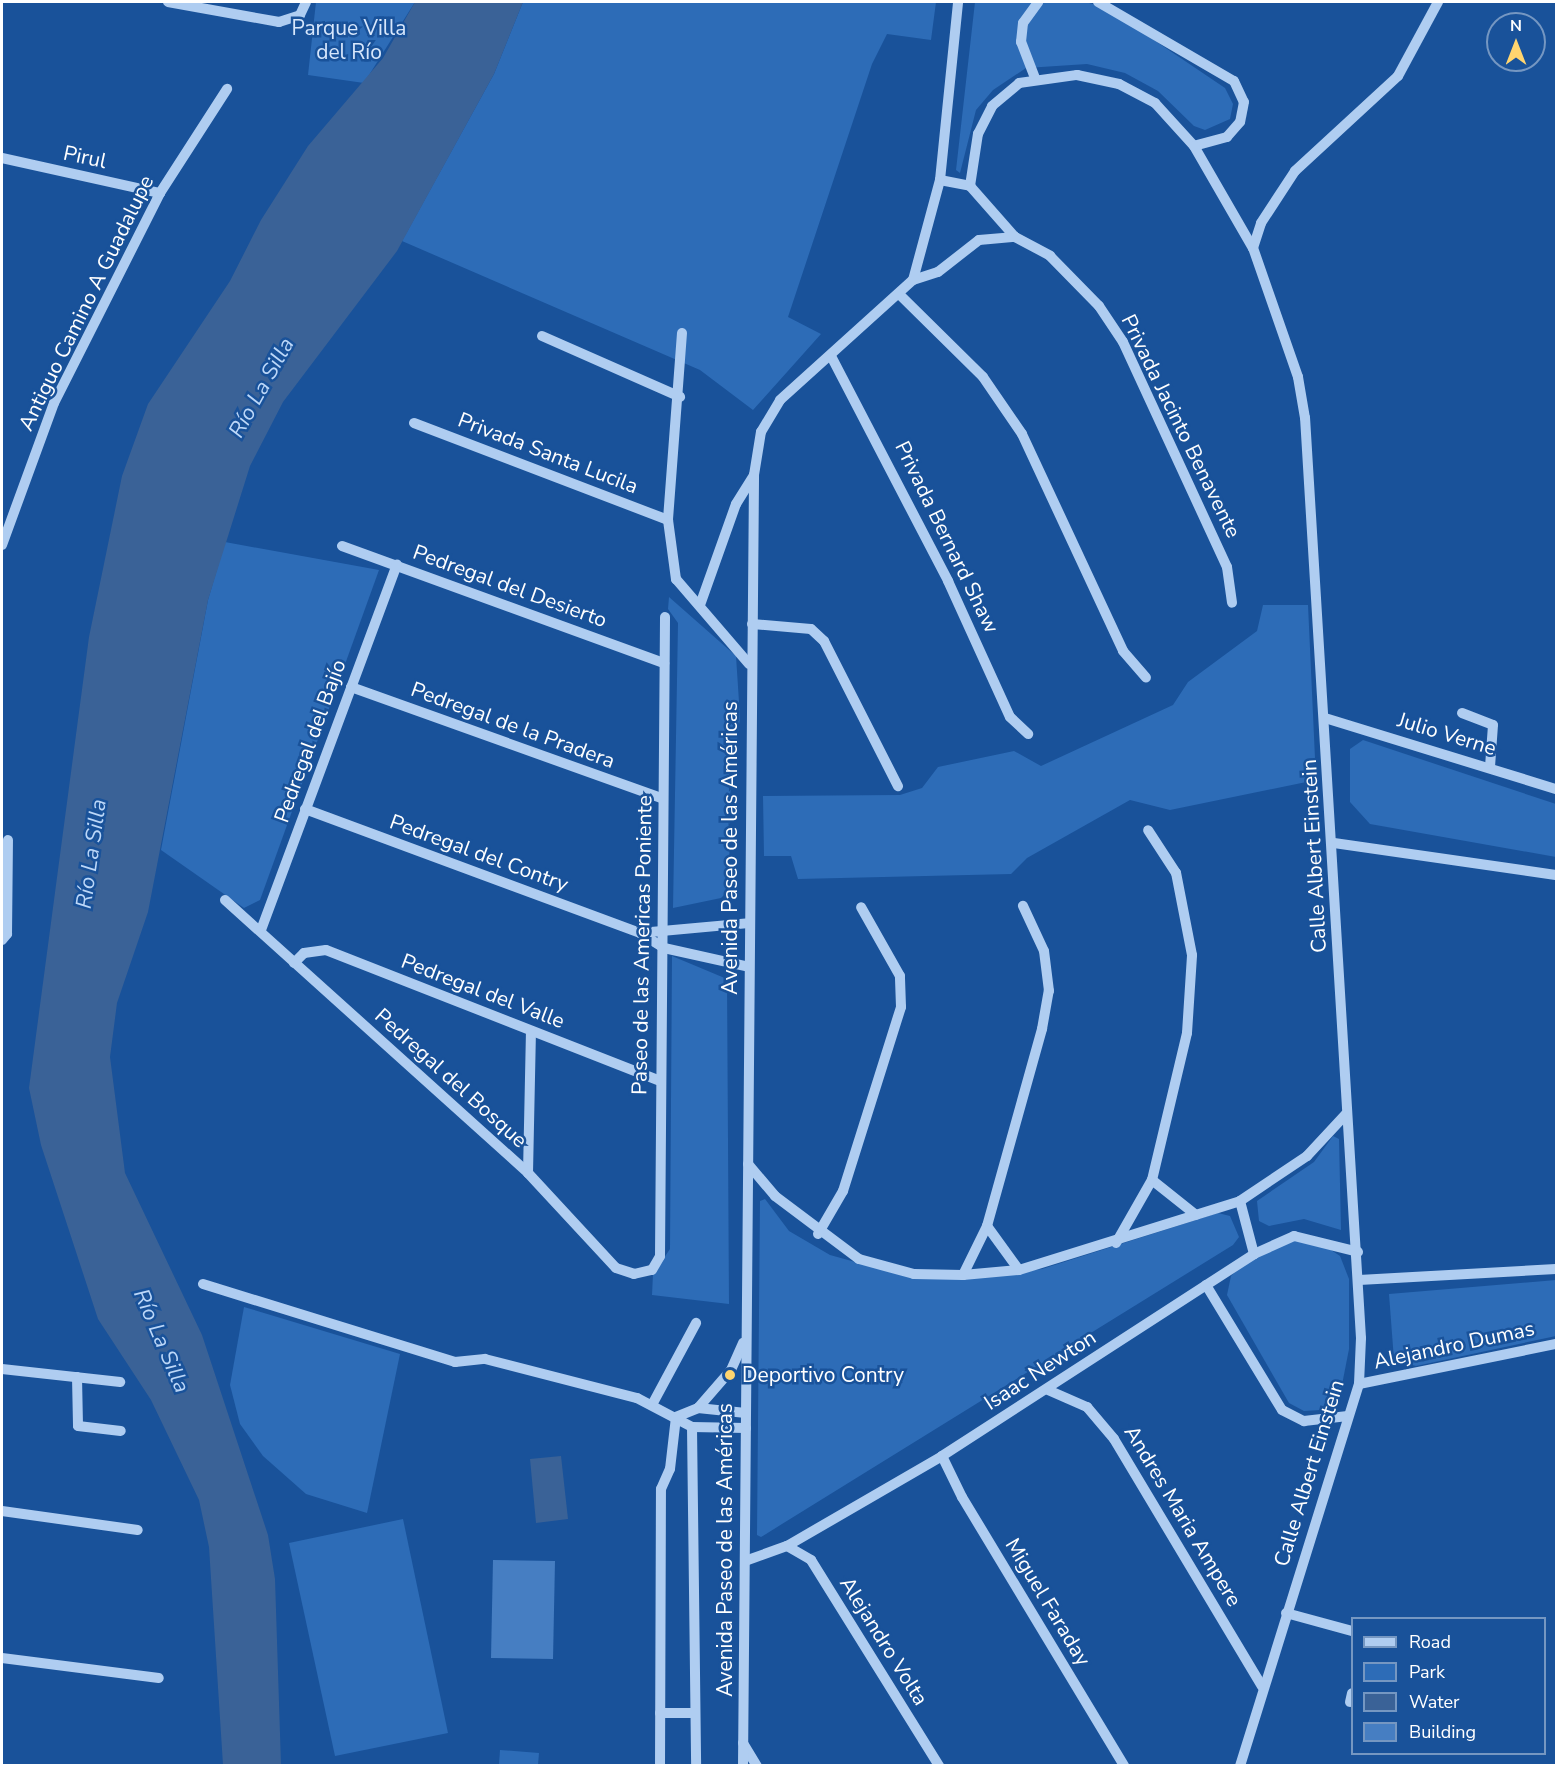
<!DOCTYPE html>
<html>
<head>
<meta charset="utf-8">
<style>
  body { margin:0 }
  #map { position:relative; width:1558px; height:1767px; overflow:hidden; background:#19529a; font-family:"Nunito Sans",sans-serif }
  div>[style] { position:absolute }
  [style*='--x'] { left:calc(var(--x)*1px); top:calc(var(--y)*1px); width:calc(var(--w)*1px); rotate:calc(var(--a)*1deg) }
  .green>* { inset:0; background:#2d6cb7 }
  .water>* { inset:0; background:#3a6297 }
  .building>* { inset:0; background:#467ec2 }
  .minor>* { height:10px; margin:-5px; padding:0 5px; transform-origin:5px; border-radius:5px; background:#afcdf1 }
  .dots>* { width:16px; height:16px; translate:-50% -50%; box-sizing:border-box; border:3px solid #19529a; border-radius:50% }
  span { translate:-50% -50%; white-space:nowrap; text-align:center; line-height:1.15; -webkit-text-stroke:5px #19529a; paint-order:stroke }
  .park-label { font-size:21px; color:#d7e7fc }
  .street-label { font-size:21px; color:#fff }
  .poi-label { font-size:21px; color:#fff }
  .left { translate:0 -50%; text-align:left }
  .water-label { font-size:22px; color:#bcd7f8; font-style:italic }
  .frame { position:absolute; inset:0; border:3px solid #fff; pointer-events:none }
  .legend { position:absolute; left:1351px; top:1617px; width:195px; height:138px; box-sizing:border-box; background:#19529a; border:2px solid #7597c2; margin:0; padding:8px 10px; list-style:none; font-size:18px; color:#fff }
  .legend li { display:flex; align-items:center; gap:12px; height:30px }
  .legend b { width:30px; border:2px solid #7597c2 }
  .north { position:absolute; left:1486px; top:12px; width:60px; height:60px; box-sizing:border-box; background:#19529a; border:2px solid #7597c2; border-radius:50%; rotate:0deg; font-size:16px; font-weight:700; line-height:24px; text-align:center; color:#fff }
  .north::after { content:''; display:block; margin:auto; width:21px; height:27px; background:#ffd56f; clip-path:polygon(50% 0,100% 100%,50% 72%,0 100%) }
</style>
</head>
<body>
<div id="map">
  <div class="green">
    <div style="clip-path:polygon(316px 2px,415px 2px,364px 83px,308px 75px)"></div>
    <div style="clip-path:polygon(523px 2px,936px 2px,931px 40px,887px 34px,872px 64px,788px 317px,821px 334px,753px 410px,700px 370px,402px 241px,494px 74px)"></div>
    <div style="clip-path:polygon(975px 2px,1085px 2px,1105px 7px,1225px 88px,1233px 104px,1230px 119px,1205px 130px,1194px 126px,1158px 91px,1125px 73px,1087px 64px,1026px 68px,993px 90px,976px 110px,960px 173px,956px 170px)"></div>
    <div style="clip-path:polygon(225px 542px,379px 570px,260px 900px,244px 908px,161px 850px,208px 600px)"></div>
    <div style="clip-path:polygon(669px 597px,736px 656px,740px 717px,730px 796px,729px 890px,721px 898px,673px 908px,678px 623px,668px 609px)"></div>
    <div style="clip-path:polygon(1263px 605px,1308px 605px,1316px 780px,1170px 810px,1130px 800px,1027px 858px,1011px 874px,798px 879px,791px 856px,764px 856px,763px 796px,900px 795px,922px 788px,938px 767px,1014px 751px,1041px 766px,1173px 705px,1188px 682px,1257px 631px)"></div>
    <div style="clip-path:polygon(1363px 740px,1556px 804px,1556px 857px,1370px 824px,1350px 802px,1350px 749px)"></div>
    <div style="clip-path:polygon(672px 956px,727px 979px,729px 1304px,652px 1295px,653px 1274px,670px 1249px)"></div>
    <div style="clip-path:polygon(1333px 1136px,1339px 1139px,1341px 1230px,1304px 1219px,1269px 1226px,1259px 1221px,1257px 1201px,1314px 1162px)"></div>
    <div style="clip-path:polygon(765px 1199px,789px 1231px,830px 1255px,877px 1268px,984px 1277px,1042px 1269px,1218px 1213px,1230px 1216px,1239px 1237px,1233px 1245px,761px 1537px,757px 1535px,760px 1201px)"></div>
    <div style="clip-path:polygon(1296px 1238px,1319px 1242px,1340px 1256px,1349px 1279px,1349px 1349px,1340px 1395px,1320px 1410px,1304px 1411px,1289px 1403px,1227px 1295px,1231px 1276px,1242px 1265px)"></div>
    <div style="clip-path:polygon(1556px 1280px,1556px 1336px,1416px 1366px,1394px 1360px,1389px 1294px)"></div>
    <div style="clip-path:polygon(244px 1307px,400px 1354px,367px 1513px,306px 1494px,263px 1456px,240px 1424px,230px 1385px)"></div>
    <div style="clip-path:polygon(403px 1519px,448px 1733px,335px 1756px,289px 1543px)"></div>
    <div style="clip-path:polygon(500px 1750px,539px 1753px,538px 1765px,499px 1765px)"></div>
  </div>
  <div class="water">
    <div style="clip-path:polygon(415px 2px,523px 2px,494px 74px,397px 251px,283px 402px,250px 466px,208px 600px,148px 912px,117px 1003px,110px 1057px,125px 1173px,202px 1335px,268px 1535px,275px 1579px,281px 1765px,223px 1765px,209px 1547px,199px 1500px,151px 1400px,98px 1319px,41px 1145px,29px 1088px,89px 637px,122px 476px,148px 404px,230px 281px,261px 220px,308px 146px,383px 58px)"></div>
    <div style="clip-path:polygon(561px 1456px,568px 1519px,536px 1523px,530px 1459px)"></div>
  </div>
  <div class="building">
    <div style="clip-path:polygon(493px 1560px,555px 1561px,553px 1659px,491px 1658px)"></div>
  </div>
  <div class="minor">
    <div style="--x:168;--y:2;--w:113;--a:10.2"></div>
    <div style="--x:279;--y:22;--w:22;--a:-18"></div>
    <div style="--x:300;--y:15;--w:14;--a:-65"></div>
    <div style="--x:1098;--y:2;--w:157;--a:30.2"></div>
    <div style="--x:1234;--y:81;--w:23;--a:65"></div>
    <div style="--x:1244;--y:102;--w:20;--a:101"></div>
    <div style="--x:1240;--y:122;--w:20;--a:131"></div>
    <div style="--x:1227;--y:137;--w:34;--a:165"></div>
    <div style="--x:1035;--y:78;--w:39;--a:-111"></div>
    <div style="--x:1021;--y:42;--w:19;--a:-84"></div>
    <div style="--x:1023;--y:23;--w:26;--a:-54"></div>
    <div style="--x:2;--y:158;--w:162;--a:12.5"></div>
    <div style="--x:940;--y:180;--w:31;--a:11"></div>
    <div style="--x:970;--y:186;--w:68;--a:48.6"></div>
    <div style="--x:1015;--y:237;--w:40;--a:28"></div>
    <div style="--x:1050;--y:256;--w:70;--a:45.6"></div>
    <div style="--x:1099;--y:306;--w:43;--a:56.3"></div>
    <div style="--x:1123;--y:342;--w:248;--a:65.2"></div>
    <div style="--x:1227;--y:567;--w:36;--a:82"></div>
    <div style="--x:970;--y:186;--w:53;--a:-81.3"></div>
    <div style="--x:978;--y:134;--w:31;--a:-63"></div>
    <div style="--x:992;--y:106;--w:35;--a:-40"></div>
    <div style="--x:1019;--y:83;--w:59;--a:-7.9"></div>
    <div style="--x:1077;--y:75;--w:43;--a:12.1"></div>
    <div style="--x:1119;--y:84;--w:41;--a:27.8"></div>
    <div style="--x:1155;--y:103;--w:58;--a:47.8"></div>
    <div style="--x:1194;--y:146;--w:118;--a:60"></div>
    <div style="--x:913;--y:280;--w:26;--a:-18"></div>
    <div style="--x:938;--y:272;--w:52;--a:-38"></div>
    <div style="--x:979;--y:240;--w:36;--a:-5"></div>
    <div style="--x:901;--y:296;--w:115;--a:44.6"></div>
    <div style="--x:983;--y:377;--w:69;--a:55.6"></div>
    <div style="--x:1022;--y:434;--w:239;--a:65"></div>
    <div style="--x:1123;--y:651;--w:35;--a:49"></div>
    <div style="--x:682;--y:333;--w:188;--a:94.3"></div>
    <div style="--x:668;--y:520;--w:60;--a:82.3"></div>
    <div style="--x:676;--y:579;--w:112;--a:49.3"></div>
    <div style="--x:542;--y:336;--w:151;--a:23.8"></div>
    <div style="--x:831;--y:356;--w:254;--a:62.5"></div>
    <div style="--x:948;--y:581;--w:149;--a:65.5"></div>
    <div style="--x:1010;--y:717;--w:25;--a:43"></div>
    <div style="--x:414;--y:423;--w:272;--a:20.9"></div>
    <div style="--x:2;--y:545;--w:151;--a:-69.9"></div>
    <div style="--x:54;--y:403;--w:235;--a:-63.2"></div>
    <div style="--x:160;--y:193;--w:124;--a:-57.2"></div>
    <div style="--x:342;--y:546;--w:343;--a:20"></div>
    <div style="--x:700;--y:605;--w:107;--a:-70.4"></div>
    <div style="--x:736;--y:504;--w:34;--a:-58"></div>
    <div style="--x:752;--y:624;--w:59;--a:4.8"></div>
    <div style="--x:811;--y:629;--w:18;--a:43"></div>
    <div style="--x:824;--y:641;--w:163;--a:63"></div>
    <div style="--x:351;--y:687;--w:331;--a:19.7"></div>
    <div style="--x:1462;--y:713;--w:33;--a:21"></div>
    <div style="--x:1493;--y:725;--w:42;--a:94.1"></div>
    <div style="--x:1325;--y:718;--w:242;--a:17.1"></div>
    <div style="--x:305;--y:809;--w:357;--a:20.3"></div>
    <div style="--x:640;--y:933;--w:28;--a:32"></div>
    <div style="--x:664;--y:948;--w:87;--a:12.6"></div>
    <div style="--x:1334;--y:843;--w:224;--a:8.2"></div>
    <div style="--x:225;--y:900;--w:408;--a:42"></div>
    <div style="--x:528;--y:1173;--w:129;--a:47.2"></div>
    <div style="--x:616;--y:1268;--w:19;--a:18"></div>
    <div style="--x:634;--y:1274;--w:18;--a:-13"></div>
    <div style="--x:652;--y:1270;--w:16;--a:-60"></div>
    <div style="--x:660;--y:1256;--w:639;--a:-89.55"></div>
    <div style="--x:261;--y:930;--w:390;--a:-69.6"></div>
    <div style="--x:640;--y:933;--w:109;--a:-5.2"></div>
    <div style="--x:2;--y:940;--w:8;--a:-50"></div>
    <div style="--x:7;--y:934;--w:94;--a:-89.4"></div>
    <div style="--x:294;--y:963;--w:14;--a:-45"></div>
    <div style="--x:304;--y:953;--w:22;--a:-8"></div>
    <div style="--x:326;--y:950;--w:359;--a:21.4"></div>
    <div style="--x:748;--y:1164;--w:42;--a:49.8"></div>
    <div style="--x:775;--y:1196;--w:105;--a:36.9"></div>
    <div style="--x:859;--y:1259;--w:57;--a:15.3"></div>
    <div style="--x:914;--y:1274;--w:49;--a:1.2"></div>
    <div style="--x:963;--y:1275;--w:56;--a:-5.1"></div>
    <div style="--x:1019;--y:1270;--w:232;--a:-17.3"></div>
    <div style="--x:1240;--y:1201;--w:81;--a:-33.9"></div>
    <div style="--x:1307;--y:1156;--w:57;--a:-47.1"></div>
    <div style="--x:528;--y:1173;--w:142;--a:-88.8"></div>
    <div style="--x:1152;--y:1180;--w:56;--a:38.5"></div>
    <div style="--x:1240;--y:1201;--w:55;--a:75.2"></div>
    <div style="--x:987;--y:1226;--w:54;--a:54"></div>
    <div style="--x:818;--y:1234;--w:50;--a:-59.8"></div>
    <div style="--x:843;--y:1191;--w:193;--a:-72.5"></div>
    <div style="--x:901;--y:1007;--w:31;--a:-92"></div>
    <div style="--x:900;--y:976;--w:79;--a:-119.5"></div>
    <div style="--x:1116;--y:1243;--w:73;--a:-60.3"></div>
    <div style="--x:1152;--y:1180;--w:151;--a:-76.6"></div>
    <div style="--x:1187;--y:1033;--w:78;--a:-86.3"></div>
    <div style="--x:1192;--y:955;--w:84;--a:-101"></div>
    <div style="--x:1176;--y:873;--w:51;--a:-123.1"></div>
    <div style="--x:963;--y:1275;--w:55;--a:-63.9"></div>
    <div style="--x:987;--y:1226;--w:205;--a:-74.4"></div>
    <div style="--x:1042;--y:1029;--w:39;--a:-80"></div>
    <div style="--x:1049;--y:991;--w:40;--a:-97.1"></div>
    <div style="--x:1044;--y:951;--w:50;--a:-115"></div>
    <div style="--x:1359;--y:1280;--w:197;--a:-3.2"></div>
    <div style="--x:203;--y:1284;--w:264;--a:17.2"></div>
    <div style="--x:455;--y:1362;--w:30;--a:-6"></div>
    <div style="--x:485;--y:1359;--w:157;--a:14.4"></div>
    <div style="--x:637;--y:1398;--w:62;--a:27.8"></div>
    <div style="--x:692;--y:1427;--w:54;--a:1.1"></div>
    <div style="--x:1206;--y:1285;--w:146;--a:58.7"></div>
    <div style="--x:1282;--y:1410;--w:25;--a:27"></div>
    <div style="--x:1304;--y:1421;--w:44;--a:-6.5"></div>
    <div style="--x:2;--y:1369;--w:119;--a:6.3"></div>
    <div style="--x:77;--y:1377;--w:49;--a:88.8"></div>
    <div style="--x:78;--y:1426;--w:43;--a:6.6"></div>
    <div style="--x:1359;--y:1384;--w:201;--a:-11.5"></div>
    <div style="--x:1048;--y:1390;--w:43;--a:23.6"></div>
    <div style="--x:1087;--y:1407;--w:42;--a:49.8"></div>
    <div style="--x:1114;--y:1439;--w:288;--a:59.1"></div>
    <div style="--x:653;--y:1403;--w:91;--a:-61.7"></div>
    <div style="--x:698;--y:1408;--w:50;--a:-49"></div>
    <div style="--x:731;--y:1370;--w:30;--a:-66"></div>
    <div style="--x:676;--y:1417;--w:24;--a:-22"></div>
    <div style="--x:698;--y:1408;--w:48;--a:5.9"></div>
    <div style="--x:692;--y:1427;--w:339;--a:89.3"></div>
    <div style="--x:942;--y:1456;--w:46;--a:64"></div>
    <div style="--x:962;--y:1497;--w:314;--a:58.9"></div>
    <div style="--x:2;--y:1511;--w:137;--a:8"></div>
    <div style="--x:787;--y:1546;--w:28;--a:30"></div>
    <div style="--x:811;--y:1560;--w:243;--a:58.1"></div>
    <div style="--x:745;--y:1561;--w:45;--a:-19.7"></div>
    <div style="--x:787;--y:1546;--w:179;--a:-30.1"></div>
    <div style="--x:942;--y:1456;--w:372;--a:-32.9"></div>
    <div style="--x:1254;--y:1254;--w:44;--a:-24.2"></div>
    <div style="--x:1294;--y:1236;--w:66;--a:14"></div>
    <div style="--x:1286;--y:1613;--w:68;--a:15.3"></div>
    <div style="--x:2;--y:1658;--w:158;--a:7.3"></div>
    <div style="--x:1350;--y:1702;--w:9;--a:-77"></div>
    <div style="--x:660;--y:1713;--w:35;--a:0"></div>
    <div style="--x:743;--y:1743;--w:27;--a:59"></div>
    <div style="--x:660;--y:1766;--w:277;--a:-89.8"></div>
    <div style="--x:661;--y:1489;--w:22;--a:-66"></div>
    <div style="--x:670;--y:1469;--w:52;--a:-83.4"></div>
    <div style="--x:743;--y:1766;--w:1291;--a:-89.51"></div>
    <div style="--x:754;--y:475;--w:44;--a:-80.8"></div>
    <div style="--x:761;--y:432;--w:37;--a:-59"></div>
    <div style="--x:780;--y:400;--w:179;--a:-42.1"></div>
    <div style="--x:913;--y:280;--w:104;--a:-74.9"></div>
    <div style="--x:940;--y:180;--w:179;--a:-84.2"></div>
    <div style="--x:1240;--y:1766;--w:400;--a:-72.7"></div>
    <div style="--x:1359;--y:1384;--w:46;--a:-87.5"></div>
    <div style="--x:1361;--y:1338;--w:922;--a:-93.48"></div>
    <div style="--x:1305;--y:418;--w:42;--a:-99.7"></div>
    <div style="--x:1298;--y:377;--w:137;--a:-109.2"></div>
    <div style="--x:1253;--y:248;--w:26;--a:-72"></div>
    <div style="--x:1261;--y:223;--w:62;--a:-56.8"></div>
    <div style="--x:1295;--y:171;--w:140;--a:-42.7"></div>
    <div style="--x:1398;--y:76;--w:84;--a:-61.6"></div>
  </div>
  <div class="dots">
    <div style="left:730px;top:1375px;background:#ffd56f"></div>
  </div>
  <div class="park-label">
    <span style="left:349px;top:40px">Parque Villa<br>del Río</span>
  </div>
  <div class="street-label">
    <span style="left:85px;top:157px;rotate:12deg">Pirul</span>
    <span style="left:86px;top:303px;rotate:-64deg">Antiguo Camino A Guadalupe</span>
    <span style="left:1181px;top:426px;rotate:64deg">Privada Jacinto Benavente</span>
    <span style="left:548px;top:453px;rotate:21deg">Privada Santa Lucila</span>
    <span style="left:947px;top:537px;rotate:64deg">Privada Bernard Shaw</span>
    <span style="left:510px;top:586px;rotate:20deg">Pedregal del Desierto</span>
    <span style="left:513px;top:725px;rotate:20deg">Pedregal de la Pradera</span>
    <span style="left:1447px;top:734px;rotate:17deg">Julio Verne</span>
    <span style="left:310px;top:741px;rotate:-70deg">Pedregal del Bajío</span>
    <span style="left:730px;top:848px;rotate:-90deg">Avenida Paseo de las Américas</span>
    <span style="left:479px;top:853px;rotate:20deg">Pedregal del Contry</span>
    <span style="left:1314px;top:856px;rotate:-93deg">Calle Albert Einstein</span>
    <span style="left:642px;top:945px;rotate:-89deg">Paseo de las Americas Poniente</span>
    <span style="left:483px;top:991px;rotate:21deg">Pedregal del Valle</span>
    <span style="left:451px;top:1078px;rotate:42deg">Pedregal del Bosque</span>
    <span style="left:1454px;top:1345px;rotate:-12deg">Alejandro Dumas</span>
    <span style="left:1040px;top:1370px;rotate:-33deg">Isaac Newton</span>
    <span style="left:1309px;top:1473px;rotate:-73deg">Calle Albert Einstein</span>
    <span style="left:1183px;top:1516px;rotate:59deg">Andres Maria Ampere</span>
    <span style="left:725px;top:1550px;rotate:-90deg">Avenida Paseo de las Américas</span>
    <span style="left:1048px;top:1602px;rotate:59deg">Miguel Faraday</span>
    <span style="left:884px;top:1641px;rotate:58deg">Alejandro Volta</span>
  </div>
  <div class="poi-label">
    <span class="left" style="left:742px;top:1375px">Deportivo Contry</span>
  </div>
  <div class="water-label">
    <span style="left:262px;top:388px;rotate:-61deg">Río La Silla</span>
    <span style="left:92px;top:854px;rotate:-82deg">Río La Silla</span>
    <span style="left:161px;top:1341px;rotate:67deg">Río La Silla</span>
  </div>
  <div class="frame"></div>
  <ul class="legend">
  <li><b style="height:8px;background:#afcdf1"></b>Road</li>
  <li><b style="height:16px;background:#2d6cb7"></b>Park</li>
  <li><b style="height:16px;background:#3a6297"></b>Water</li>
  <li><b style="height:16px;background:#467ec2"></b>Building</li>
  </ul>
  <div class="north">N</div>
</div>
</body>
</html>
